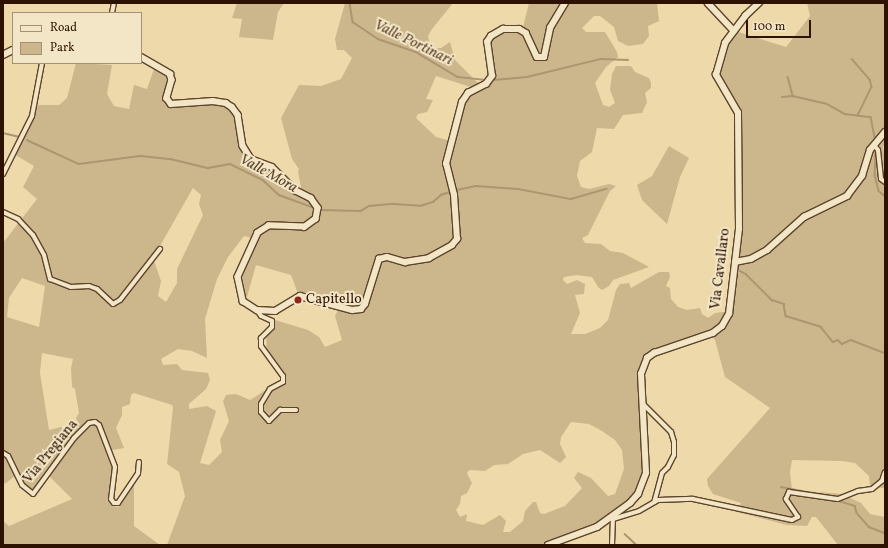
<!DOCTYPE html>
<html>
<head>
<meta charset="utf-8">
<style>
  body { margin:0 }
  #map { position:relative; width:888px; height:548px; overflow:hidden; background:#edd9a9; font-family:Vollkorn,serif }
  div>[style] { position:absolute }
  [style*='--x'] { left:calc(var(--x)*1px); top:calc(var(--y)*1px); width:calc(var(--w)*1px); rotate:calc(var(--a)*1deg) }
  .green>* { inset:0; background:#ccb78c }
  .stream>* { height:1.5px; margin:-0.75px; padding:0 0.75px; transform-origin:0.75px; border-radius:0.75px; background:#ac9570 }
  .roads { filter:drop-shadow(1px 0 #5d442b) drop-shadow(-1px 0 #5d442b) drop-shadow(0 1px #5d442b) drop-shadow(0 -1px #5d442b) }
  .street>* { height:4px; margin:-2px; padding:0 2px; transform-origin:2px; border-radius:2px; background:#f3e6c7 }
  .secondary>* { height:5.5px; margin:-2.75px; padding:0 2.75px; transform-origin:2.75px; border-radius:2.75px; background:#f3e6c7 }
  .dots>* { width:11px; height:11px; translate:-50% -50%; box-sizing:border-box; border:2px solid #f3e6c7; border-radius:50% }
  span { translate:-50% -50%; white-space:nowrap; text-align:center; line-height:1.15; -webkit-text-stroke:4px #f3e6c7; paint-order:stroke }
  .street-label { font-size:14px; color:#2d1201 }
  .poi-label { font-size:14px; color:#2d1201 }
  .left { translate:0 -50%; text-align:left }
  .water-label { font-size:15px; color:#60462d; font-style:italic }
  .frame { position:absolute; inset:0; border:4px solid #2d1201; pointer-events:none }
  .legend { position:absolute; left:12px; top:12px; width:130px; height:52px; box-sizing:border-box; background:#f3e6c7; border:1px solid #a49178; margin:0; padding:5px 7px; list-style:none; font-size:12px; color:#2d1201 }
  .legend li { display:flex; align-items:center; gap:8px; height:20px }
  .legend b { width:20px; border:1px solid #a49178 }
  .scale { position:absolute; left:746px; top:20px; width:65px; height:18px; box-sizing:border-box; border:2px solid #2d1201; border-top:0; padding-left:5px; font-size:12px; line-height:14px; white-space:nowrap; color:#2d1201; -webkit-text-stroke:3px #f3e6c7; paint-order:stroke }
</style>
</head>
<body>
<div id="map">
  <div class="green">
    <div style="clip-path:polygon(237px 3px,284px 3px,278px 12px,273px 40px,239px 37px,242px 19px,232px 18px)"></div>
    <div style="clip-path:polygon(evenodd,345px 3px,453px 3px,432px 29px,428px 36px,430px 44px,434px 48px,441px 48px,450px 42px,455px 60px,482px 87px,492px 75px,487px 47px,491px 37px,509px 29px,522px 31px,529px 3px,657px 3px,659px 21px,648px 26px,649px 36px,643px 44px,628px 46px,618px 41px,614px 27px,600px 16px,594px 16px,582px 28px,586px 32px,605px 32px,617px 52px,618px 57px,606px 67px,595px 83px,603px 105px,609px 107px,615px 103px,610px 90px,612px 74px,616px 66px,631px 66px,635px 72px,649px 78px,651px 83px,651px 88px,645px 93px,647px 102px,642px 113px,623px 115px,614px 129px,597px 128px,592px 152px,580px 161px,577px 176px,581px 187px,589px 189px,609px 184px,616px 186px,610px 191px,588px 235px,582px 238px,585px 243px,601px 244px,610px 251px,623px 253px,649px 267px,613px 280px,609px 286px,602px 290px,598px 287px,592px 277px,577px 275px,564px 277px,563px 280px,567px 284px,577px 280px,585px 284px,584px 294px,575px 295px,580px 313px,571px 334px,585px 334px,600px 328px,608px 320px,616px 290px,620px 284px,629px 283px,631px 288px,659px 272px,669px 272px,670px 277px,666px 286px,670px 288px,671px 299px,678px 307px,687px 310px,700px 308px,702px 314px,708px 318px,715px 313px,731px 311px,737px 247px,739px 119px,717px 76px,732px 30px,786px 47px,810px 16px,807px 3px,885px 3px,885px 146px,883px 146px,885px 163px,885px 488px,870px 487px,869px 476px,855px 463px,842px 461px,792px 460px,790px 472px,792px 490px,842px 494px,861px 503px,870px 514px,885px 517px,885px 545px,838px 545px,816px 517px,812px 517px,807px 526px,787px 525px,737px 512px,741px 503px,713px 494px,708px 486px,707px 479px,770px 408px,725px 377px,715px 340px,710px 335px,653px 353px,643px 370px,646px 470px,636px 496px,621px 513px,594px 529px,549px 545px,167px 545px,185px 496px,179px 472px,167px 464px,173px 408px,172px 405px,134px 393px,131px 395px,130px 404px,122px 407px,122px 415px,116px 428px,124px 448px,108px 451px,113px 467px,111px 506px,119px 507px,134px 482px,134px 526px,160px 545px,3px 545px,3px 521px,9px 526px,72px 499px,46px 473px,32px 492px,25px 486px,18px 474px,3px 485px,3px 243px,37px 199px,23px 187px,34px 166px,12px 153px,29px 117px,38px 105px,59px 105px,67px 98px,76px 63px,112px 65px,107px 94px,114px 106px,129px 109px,134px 85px,147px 89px,155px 66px,169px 75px,165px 96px,169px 107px,205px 103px,224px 105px,231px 110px,237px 119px,242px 149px,250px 160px,272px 171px,290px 189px,303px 197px,298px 172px,299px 169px,292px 159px,281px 118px,299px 85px,321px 86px,341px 79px,352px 58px,344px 50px,337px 50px,335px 39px,345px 3px,436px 76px,477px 89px,465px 97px,451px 141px,436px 137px,416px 118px,418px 114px,427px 112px,433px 100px,426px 99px,436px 76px,345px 3px,193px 188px,201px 195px,199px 204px,203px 215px,177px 269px,177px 283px,166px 302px,158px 296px,161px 281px,153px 258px,193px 188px,345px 3px,244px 236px,252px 238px,237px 283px,239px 295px,245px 304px,256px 265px,291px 275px,299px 296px,339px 308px,335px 316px,342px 340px,325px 347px,319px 337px,308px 330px,272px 319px,274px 325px,266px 332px,267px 355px,283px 379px,250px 400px,236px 394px,226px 395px,223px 401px,229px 421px,220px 440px,222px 452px,209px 465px,200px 463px,216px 411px,207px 406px,189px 409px,189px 404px,206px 389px,210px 380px,208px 373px,182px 370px,177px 364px,163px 365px,161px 359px,178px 349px,192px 351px,207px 358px,205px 319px,217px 279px,228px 257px,244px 236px,345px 3px,22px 278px,45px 286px,39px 327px,7px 317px,9px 298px,22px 278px,345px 3px,42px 353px,73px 359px,71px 368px,72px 387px,75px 389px,79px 413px,76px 418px,78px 423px,49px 430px,40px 373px,42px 353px,345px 3px,571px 422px,589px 424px,602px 431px,615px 440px,622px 450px,624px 469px,615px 494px,608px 496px,591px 478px,578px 472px,574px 478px,582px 488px,565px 506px,544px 514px,540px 513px,536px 502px,533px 502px,525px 511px,523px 521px,510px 532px,503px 532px,506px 521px,500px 515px,483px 525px,466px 521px,467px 514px,460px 517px,456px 510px,460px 504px,461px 496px,467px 493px,472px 483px,467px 473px,469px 470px,485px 471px,494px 465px,508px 464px,523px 454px,540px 450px,560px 463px,566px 457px,560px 444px,561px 437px,571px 422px)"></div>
    <div style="clip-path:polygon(669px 146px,689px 158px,680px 177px,667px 224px,642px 200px,637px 185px,652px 176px)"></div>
  </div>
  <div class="stream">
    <div style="--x:350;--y:3;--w:19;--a:81"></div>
    <div style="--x:353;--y:22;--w:30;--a:34"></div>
    <div style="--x:378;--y:39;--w:40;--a:18.9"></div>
    <div style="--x:416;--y:52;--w:49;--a:30.8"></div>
    <div style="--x:458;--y:77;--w:27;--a:6"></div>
    <div style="--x:852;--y:59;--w:28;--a:49"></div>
    <div style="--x:870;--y:80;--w:7;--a:74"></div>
    <div style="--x:872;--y:87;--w:32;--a:116"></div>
    <div style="--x:788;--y:77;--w:20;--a:75"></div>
    <div style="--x:793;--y:96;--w:35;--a:13"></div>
    <div style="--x:827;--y:104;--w:21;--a:29"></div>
    <div style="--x:845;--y:114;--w:26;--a:7"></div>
    <div style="--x:871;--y:117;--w:21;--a:79"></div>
    <div style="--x:493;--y:80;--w:34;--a:-5"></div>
    <div style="--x:527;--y:77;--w:76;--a:-13.7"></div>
    <div style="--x:601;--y:59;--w:27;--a:2"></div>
    <div style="--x:782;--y:97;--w:11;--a:-5"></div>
    <div style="--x:3;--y:133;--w:17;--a:13"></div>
    <div style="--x:27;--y:140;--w:57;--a:24.8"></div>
    <div style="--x:79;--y:164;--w:63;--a:-7.4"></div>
    <div style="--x:141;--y:156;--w:30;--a:6"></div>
    <div style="--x:171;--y:159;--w:38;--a:14"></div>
    <div style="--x:208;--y:168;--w:22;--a:-10"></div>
    <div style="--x:230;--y:164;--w:37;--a:26"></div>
    <div style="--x:263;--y:180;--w:22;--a:43"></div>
    <div style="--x:279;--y:195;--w:38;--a:20"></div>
    <div style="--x:873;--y:148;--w:4;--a:45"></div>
    <div style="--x:876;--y:151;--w:24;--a:92"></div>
    <div style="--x:875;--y:175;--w:16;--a:76"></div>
    <div style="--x:879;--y:191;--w:8;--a:40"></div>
    <div style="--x:457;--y:190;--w:19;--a:-12"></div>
    <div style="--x:476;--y:186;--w:42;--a:4.1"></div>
    <div style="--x:518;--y:189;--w:54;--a:10.7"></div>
    <div style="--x:571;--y:199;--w:37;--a:-16"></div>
    <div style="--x:319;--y:210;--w:42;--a:1.4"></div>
    <div style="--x:361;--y:211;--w:9;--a:-32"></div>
    <div style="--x:369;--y:206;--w:25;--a:-5"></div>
    <div style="--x:394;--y:204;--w:26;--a:4"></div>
    <div style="--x:420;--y:206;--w:14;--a:-17"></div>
    <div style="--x:433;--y:202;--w:11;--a:-41"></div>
    <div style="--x:441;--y:195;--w:9;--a:-18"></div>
    <div style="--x:740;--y:271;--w:7;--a:27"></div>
    <div style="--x:746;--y:274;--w:37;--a:45"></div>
    <div style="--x:772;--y:300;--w:13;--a:18"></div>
    <div style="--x:784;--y:304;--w:12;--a:81"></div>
    <div style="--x:786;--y:316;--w:37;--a:17"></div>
    <div style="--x:821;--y:327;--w:19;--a:51"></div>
    <div style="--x:833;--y:342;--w:5;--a:-22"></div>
    <div style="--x:838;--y:340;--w:6;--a:45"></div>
    <div style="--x:842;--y:344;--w:10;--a:-24"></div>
    <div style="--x:851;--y:340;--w:36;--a:21"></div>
    <div style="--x:781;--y:487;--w:38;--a:11"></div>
    <div style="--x:839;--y:501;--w:17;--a:17"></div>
    <div style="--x:855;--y:506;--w:7;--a:74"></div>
    <div style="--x:857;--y:513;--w:18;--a:49"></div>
    <div style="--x:869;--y:527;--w:17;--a:21"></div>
    <div style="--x:625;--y:534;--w:16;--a:43"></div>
  </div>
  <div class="roads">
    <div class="street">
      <div style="--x:112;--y:13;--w:10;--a:-79"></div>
      <div style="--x:874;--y:145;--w:6;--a:51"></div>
      <div style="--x:878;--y:150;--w:29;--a:84"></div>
      <div style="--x:881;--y:179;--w:5;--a:37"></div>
      <div style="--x:3;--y:174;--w:65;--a:-63.4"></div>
      <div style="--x:32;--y:116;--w:54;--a:-79.3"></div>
      <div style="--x:3;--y:212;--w:17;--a:25"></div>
      <div style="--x:18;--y:219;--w:22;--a:47"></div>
      <div style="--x:33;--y:235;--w:23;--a:61"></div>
      <div style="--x:44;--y:255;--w:25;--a:76"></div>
      <div style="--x:50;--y:279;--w:22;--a:21"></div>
      <div style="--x:71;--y:287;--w:18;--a:-3"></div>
      <div style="--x:89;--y:286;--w:9;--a:21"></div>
      <div style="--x:97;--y:289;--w:22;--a:43"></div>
      <div style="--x:113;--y:304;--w:8;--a:-30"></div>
      <div style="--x:120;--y:300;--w:65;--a:-51.9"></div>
      <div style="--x:257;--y:310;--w:7;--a:56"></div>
      <div style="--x:261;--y:316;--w:12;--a:24"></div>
      <div style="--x:272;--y:321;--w:6;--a:90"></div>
      <div style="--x:272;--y:327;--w:16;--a:135"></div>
      <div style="--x:261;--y:338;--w:8;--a:90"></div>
      <div style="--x:261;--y:346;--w:37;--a:54"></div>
      <div style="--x:283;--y:376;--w:6;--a:90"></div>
      <div style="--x:283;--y:382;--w:15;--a:152"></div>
      <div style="--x:270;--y:389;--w:17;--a:121"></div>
      <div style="--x:261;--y:404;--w:8;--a:90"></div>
      <div style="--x:261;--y:412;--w:12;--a:48"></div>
      <div style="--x:269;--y:421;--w:16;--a:-45"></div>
      <div style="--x:280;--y:410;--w:16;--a:0"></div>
      <div style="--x:643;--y:404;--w:40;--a:45"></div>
      <div style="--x:671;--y:432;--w:10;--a:73"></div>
      <div style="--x:674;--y:442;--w:13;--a:90"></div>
      <div style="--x:674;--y:455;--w:13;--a:117"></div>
      <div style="--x:668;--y:467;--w:8;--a:135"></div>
      <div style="--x:662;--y:473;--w:30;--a:105"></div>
      <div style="--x:3;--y:453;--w:6;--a:31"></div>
      <div style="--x:8;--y:456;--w:32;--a:64"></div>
      <div style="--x:22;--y:485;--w:14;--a:39"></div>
      <div style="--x:33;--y:494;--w:69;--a:-53.8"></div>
      <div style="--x:74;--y:438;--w:21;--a:-45"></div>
      <div style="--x:89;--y:423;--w:6;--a:-9"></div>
      <div style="--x:95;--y:422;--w:5;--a:37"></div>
      <div style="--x:99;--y:425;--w:45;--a:69.1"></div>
      <div style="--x:115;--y:467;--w:32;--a:97"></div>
      <div style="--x:111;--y:499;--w:5;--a:53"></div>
      <div style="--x:114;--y:503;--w:4;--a:0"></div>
      <div style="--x:118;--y:503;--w:36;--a:-56"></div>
      <div style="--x:138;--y:473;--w:11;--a:-85"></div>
      <div style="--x:610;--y:518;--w:3;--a:18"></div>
      <div style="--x:613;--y:519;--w:27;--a:-17"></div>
      <div style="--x:639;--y:511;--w:22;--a:-30"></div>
      <div style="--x:658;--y:500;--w:35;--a:-2"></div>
      <div style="--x:693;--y:499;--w:101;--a:12"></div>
      <div style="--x:792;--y:520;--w:7;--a:-27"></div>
      <div style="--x:798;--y:517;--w:22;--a:-124"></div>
      <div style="--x:786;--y:499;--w:8;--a:-67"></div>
      <div style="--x:789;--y:492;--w:49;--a:8.1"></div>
      <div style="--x:838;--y:499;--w:22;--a:-22"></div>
      <div style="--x:858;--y:491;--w:14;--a:-8"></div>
      <div style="--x:872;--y:489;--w:13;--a:-39"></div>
      <div style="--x:882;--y:481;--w:9;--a:-72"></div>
      <div style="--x:612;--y:545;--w:26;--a:-88"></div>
    </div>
    <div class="secondary">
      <div style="--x:708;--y:3;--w:38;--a:47"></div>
      <div style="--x:3;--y:55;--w:11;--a:-27"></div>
      <div style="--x:141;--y:57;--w:34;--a:30"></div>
      <div style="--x:170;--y:74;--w:6;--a:72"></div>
      <div style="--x:172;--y:80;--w:19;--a:106"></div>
      <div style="--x:167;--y:98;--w:7;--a:56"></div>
      <div style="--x:171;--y:104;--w:42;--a:-4.1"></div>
      <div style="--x:213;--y:101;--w:13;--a:9"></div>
      <div style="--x:226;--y:103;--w:7;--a:34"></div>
      <div style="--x:232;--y:107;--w:10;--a:53"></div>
      <div style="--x:238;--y:115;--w:31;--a:81"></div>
      <div style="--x:243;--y:146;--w:15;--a:58"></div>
      <div style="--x:251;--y:159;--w:22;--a:21"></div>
      <div style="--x:272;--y:167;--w:33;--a:45"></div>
      <div style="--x:295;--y:190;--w:18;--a:27"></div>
      <div style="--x:311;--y:198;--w:12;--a:55"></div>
      <div style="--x:318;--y:208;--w:11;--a:100"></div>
      <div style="--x:316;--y:219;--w:14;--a:144"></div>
      <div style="--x:305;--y:227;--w:36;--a:-178"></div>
      <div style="--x:269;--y:226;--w:13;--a:148"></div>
      <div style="--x:258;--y:233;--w:48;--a:114.4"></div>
      <div style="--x:238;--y:277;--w:25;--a:78"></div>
      <div style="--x:243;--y:301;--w:17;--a:33"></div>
      <div style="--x:257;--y:310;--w:18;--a:3"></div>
      <div style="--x:275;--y:311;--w:29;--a:-31"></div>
      <div style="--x:300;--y:296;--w:54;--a:15.1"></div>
      <div style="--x:352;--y:310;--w:9;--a:-6"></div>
      <div style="--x:361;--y:309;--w:6;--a:-51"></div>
      <div style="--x:365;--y:304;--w:47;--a:-72.7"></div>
      <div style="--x:379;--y:259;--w:8;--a:-14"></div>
      <div style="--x:387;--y:257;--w:19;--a:16"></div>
      <div style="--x:405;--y:262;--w:24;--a:-9"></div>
      <div style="--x:429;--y:258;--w:26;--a:-29"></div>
      <div style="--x:452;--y:245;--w:8;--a:-50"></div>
      <div style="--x:457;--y:239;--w:44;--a:-93.9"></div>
      <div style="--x:454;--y:195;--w:32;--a:-104"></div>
      <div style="--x:446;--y:164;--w:64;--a:-75.5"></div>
      <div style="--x:462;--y:102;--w:11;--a:-56"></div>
      <div style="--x:468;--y:93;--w:20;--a:-27"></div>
      <div style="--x:486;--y:84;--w:10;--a:-53"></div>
      <div style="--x:492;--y:76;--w:34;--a:-98"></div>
      <div style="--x:487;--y:42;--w:7;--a:-56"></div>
      <div style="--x:491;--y:36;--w:14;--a:-30"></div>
      <div style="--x:503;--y:29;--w:16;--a:0"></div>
      <div style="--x:519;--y:29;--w:8;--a:30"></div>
      <div style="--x:526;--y:33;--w:26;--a:65"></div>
      <div style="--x:537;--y:57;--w:7;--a:0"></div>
      <div style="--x:544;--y:57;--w:30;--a:-78"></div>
      <div style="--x:550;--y:28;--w:29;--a:-59"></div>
      <div style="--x:735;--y:262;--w:16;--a:-11"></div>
      <div style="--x:751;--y:259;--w:18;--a:-29"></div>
      <div style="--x:767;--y:250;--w:50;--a:-41.7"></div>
      <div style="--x:804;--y:217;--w:48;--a:-26"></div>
      <div style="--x:847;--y:196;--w:25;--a:-53"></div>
      <div style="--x:862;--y:176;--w:27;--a:-73"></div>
      <div style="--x:870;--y:150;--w:23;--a:-50"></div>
      <div style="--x:548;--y:545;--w:52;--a:-20.2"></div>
      <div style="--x:597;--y:527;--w:41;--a:-36"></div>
      <div style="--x:630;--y:503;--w:12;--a:-48"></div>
      <div style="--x:638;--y:494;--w:22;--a:-69"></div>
      <div style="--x:646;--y:473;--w:99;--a:-92.9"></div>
      <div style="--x:641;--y:374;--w:17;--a:-69"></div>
      <div style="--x:647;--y:358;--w:9;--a:-36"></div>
      <div style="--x:654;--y:353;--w:62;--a:-18.7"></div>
      <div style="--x:713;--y:333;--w:11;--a:-38"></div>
      <div style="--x:722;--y:326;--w:14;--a:-60"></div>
      <div style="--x:729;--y:314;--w:86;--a:-83.3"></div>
      <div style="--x:739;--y:229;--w:116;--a:-90.5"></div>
      <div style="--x:738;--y:113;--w:44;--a:-120.1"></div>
      <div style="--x:716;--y:75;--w:33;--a:-74"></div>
      <div style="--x:725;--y:43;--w:34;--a:-53"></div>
      <div style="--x:745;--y:16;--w:19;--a:-43"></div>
    </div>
  </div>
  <div class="dots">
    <div style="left:298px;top:300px;background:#8f2418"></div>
  </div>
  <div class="street-label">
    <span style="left:721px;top:269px;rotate:-83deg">Via Cavallaro</span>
    <span style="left:51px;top:452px;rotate:-51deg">Via Pregiana</span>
  </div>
  <div class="poi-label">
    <span class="left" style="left:306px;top:300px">Capitello</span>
  </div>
  <div class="water-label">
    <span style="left:413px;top:43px;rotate:26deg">Valle Portinari</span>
    <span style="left:268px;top:174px;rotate:29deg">Valle Mora</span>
  </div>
  <div class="frame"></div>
  <ul class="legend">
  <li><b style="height:5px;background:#f3e6c7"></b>Road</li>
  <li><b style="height:11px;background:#ccb78c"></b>Park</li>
  </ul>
  <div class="scale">100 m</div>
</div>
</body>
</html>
